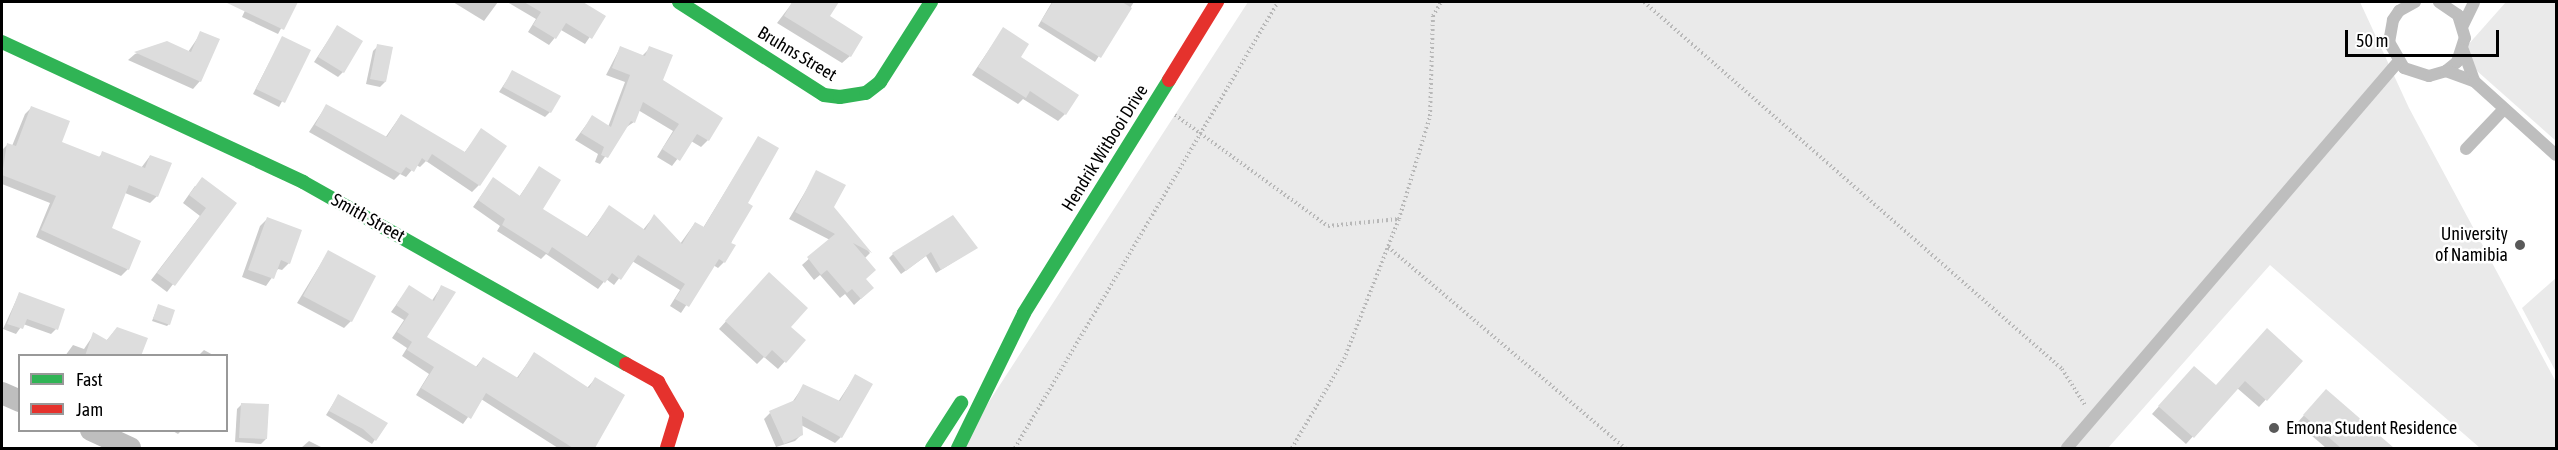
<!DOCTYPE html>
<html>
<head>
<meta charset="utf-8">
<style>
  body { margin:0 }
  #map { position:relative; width:2558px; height:450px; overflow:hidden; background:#fff; font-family:"Asap Condensed",sans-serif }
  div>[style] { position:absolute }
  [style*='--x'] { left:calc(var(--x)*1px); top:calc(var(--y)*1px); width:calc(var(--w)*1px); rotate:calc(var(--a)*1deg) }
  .green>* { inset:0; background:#eaeaea }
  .shadow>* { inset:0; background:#0003 }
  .building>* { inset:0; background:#ddd }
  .path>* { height:4px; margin-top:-2px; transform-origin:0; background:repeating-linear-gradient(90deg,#b8b8b8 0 1.5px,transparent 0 4.5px) }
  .lane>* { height:12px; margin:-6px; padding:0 6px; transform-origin:6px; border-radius:6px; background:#bebebe }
  .street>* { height:22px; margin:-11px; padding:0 11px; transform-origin:11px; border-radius:11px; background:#bebebe }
  .fast>* { height:14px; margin:-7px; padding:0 7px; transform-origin:7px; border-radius:7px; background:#30b455 }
  .jam>* { height:14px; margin:-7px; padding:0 7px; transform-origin:7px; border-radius:7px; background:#e5322d }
  .dots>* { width:16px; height:16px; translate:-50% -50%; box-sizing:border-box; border:3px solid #fff; border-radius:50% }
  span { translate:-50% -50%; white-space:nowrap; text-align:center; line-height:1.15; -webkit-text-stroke:5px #fff; paint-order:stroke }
  .street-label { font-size:18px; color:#000 }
  .poi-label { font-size:18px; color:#000 }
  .right { translate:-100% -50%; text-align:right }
  .left { translate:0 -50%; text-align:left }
  .frame { position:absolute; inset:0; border:3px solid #000; pointer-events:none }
  .legend { position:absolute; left:18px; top:354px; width:210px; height:78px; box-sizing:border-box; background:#fff; border:2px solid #999; margin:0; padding:8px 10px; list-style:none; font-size:18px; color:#000 }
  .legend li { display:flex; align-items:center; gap:12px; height:30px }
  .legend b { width:30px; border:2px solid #999 }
  .scale { position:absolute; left:2345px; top:30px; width:154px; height:27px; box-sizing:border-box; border:3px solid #000; border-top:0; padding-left:8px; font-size:18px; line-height:21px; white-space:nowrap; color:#000; -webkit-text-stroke:4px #fff; paint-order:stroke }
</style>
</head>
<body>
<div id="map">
  <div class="green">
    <div style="clip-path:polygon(1248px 2px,2360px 2px,2409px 108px,2556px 382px,2556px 448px,2480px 448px,2270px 265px,2108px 448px,959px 448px)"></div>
    <div style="clip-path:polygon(2506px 2px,2556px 2px,2556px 141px,2459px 55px)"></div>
    <div style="clip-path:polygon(2556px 278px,2556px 372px,2522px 308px)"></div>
  </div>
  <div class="shadow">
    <div style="clip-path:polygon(249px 2px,287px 2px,294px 5px,278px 34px,242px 17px)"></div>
    <div style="clip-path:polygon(453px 2px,498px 2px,484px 21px)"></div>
    <div style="clip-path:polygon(507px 2px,580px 2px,604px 16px,585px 44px,561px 30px,549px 45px,528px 32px,536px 19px)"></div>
    <div style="clip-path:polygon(793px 2px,806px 7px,809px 2px,837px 2px,828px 17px,850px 56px,842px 63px,777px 23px)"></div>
    <div style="clip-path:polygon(1052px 2px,1104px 2px,1109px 5px,1111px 2px,1134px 2px,1095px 62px,1038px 26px)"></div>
    <div style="clip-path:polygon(337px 27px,343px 72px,338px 77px,314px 62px)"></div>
    <div style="clip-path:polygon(1003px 29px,1019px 57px,1065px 114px,1058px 121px,1023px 99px,1018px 104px,972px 75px)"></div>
    <div style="clip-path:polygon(201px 33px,200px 81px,193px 89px,128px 60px,135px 54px,167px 42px,188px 52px)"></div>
    <div style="clip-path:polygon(282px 38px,309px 51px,279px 107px,253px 94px)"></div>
    <div style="clip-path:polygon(378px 46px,385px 82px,380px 87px,366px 84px,373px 51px)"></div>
    <div style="clip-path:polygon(620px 48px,642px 56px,650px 48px,662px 81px,708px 140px,701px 147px,691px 141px,672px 166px,657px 157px,673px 131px,638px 110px,634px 122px,625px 128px,600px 164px,595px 162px,598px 154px,575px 140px,592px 117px,608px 127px,625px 82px,606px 75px)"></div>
    <div style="clip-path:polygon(513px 71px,550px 112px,545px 117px,499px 92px)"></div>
    <div style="clip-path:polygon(326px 106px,385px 138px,401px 115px,464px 153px,482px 130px,479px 185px,472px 192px,426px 161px,420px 167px,416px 165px,406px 177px,400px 174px,394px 180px,309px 132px)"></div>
    <div style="clip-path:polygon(32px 107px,60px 142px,98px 158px,103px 153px,141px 168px,150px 156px,157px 196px,150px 203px,125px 193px,110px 229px,128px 269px,121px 276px,36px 237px,50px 203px,2px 184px,2px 150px,8px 144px,12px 146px,25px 114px)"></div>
    <div style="clip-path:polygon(758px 138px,746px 203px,724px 262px,718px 268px,713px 265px,681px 313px,670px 306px,680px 290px,632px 261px,614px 285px,606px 279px,598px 289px,546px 254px,541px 259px,497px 231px,500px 226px,473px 207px,493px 179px,519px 197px,539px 168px,540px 209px,586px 238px,609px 207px,643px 230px,654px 216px,680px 244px,695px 223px,703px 228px)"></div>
    <div style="clip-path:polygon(817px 172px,833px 208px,870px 253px,864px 259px,866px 294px,854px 305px,845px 294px,840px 298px,820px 275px,814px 280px,802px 265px,830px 240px,789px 219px)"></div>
    <div style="clip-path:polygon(195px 186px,235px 204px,167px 292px,151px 280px,200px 216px,183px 203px)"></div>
    <div style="clip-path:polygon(267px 219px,289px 263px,282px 270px,278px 269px,266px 286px,242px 277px,260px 226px)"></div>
    <div style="clip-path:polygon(976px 248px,936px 273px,926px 256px,901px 274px,889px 258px,893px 254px)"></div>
    <div style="clip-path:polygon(328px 252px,351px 321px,344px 328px,297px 303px)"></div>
    <div style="clip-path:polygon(762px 281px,789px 327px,804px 340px,778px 369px,764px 357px,757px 364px,719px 329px)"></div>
    <div style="clip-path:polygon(409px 287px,431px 302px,441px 287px,425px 337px,475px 368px,483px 358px,516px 379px,534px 354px,587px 388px,595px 379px,623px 395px,592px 448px,558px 448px,481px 399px,463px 424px,416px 395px,429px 374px,402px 356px,407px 348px,392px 338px,404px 320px,391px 312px)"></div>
    <div style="clip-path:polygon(19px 294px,56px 329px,51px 334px,23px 324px,16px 334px,3px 329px)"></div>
    <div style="clip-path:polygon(158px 306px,169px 324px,167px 326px,152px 321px)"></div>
    <div style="clip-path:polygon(117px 328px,140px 356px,65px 356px,73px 345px,84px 349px,94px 334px,106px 341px)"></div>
    <div style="clip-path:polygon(204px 350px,215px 356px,198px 356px)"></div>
    <div style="clip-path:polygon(2301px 361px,2259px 407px,2237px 388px,2186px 444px,2152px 414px,2187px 375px,2215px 387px)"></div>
    <div style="clip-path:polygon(855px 376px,841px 437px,835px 443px,801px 425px,802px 434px,795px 441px,776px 447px,764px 419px,770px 413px,791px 404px,804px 385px,838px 402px)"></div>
    <div style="clip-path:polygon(2326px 391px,2393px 448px,2326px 448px,2297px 423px)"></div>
    <div style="clip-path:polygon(338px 396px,386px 423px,372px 444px,326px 415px)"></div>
    <div style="clip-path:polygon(242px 404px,266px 439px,261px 444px,235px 442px,237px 409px)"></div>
    <div style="clip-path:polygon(171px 430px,182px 430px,178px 434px)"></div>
    <div style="clip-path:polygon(309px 441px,323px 448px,301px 448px)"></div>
  </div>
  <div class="building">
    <div style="clip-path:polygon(225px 2px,298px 2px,284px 30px)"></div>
    <div style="clip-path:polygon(524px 2px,583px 2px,606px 16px,592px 39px,566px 23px,556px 39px,533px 25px,541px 12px)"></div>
    <div style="clip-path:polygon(792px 2px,839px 2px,830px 16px,863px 37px,851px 57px,784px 16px)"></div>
    <div style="clip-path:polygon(1053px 2px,1122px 2px,1132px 8px,1101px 58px,1041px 21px)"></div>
    <div style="clip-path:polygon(337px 25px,363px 41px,344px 73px,318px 57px)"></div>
    <div style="clip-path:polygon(1003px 27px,1029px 44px,1021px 57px,1079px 95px,1066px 115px,1030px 91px,1026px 98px,978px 67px)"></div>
    <div style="clip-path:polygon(200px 31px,220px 39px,201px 82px,134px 52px,167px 41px,191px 52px)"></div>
    <div style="clip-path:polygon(282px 36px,311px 50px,285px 103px,256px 89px)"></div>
    <div style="clip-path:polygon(377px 44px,393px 47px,386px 82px,370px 79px)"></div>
    <div style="clip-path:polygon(620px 46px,645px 56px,649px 46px,673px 55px,663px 80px,723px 118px,709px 141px,697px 134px,680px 161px,662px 149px,679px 124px,643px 102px,635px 123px,631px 121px,608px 158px,601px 155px,604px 147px,581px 133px,592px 115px,611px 127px,630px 75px,612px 68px)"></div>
    <div style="clip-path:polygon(512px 70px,561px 96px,551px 113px,503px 87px)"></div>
    <div style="clip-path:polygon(326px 104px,387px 137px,401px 114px,465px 152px,481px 128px,507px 146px,480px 186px,432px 154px,427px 162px,422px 158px,414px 172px,406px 167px,401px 174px,315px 125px)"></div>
    <div style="clip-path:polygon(31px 106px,70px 121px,62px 142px,100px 157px,102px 151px,145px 168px,150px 155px,172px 163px,158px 197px,129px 185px,112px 228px,141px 241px,129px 270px,41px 230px,56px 196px,2px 175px,7px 143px,16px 146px)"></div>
    <div style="clip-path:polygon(758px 136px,779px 148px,748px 203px,753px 206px,731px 243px,736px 245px,725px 263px,719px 259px,689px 307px,675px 299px,685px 284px,638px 255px,621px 280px,612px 273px,605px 283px,552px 247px,548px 254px,502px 225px,505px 219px,478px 200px,493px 177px,520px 196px,539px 166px,561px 180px,543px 209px,588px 237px,609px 205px,645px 230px,654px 214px,682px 244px,695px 222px,704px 227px)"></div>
    <div style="clip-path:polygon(816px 170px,846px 185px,834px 207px,872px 253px,853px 243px,876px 270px,866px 279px,874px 288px,861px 299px,852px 289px,847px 293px,827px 270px,821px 275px,807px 257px,835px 234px,795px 212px)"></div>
    <div style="clip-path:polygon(202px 177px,237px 203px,175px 286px,157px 273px,206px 208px,189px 195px)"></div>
    <div style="clip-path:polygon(953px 215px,978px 248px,941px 270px,931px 252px,906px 271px,892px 253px)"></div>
    <div style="clip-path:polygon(267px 217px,302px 230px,290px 264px,281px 260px,274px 279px,248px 270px)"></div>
    <div style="clip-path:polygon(328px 250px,376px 276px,352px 322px,303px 296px)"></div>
    <div style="clip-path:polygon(769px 272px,808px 308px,791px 327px,806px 340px,786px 363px,772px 350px,765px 358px,725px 321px)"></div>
    <div style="clip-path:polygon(409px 285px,434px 301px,441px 285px,456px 292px,427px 337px,477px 367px,483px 357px,518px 378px,534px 352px,589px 388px,595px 377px,625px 395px,595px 448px,573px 448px,486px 393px,471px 419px,421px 388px,434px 367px,407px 350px,412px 342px,397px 332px,409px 314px,396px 305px)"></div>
    <div style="clip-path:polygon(19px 292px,65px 309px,58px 330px,27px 319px,23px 329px,7px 324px)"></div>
    <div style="clip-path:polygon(158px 304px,175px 310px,170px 325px,153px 319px)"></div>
    <div style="clip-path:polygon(117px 327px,148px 338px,141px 356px,85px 356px,93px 332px,107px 340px)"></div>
    <div style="clip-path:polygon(2267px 328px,2303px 361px,2267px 401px,2245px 381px,2194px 438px,2158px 406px,2194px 366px,2216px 385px)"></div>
    <div style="clip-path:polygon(855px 374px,873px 384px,842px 438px,802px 416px,803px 435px,784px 444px,769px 411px,795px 400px,803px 384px,840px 401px)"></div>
    <div style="clip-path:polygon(2326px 389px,2394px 448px,2341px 448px,2303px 415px)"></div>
    <div style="clip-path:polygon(338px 394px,388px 423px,376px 441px,363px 429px,329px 411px)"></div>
    <div style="clip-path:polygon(241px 403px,269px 404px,267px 439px,239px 438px)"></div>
  </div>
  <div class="path">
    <div style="--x:1644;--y:2;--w:556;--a:41.28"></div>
    <div style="--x:2062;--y:369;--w:43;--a:57.4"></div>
    <div style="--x:1175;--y:115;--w:189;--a:36"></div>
    <div style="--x:1328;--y:226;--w:71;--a:-5.6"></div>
    <div style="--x:1388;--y:247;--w:311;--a:40.3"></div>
    <div style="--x:1015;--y:448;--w:518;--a:-59.47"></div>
    <div style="--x:1292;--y:448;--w:103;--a:-59.7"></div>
    <div style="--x:1344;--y:359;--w:150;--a:-68.6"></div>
    <div style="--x:1399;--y:219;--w:108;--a:-73.2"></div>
    <div style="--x:1430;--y:116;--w:100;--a:-88.3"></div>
    <div style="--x:1433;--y:16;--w:16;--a:-60"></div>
  </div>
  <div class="lane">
    <div style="--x:2415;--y:2;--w:18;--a:151"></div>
    <div style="--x:2399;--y:11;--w:11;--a:124"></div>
    <div style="--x:2393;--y:20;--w:22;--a:100"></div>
    <div style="--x:2389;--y:42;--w:30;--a:60"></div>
    <div style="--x:2404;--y:68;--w:26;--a:18"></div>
    <div style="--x:2429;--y:76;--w:18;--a:-16"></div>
    <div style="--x:2446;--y:71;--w:14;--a:-39"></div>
    <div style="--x:2457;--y:62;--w:25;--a:-72"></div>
    <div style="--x:2465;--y:38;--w:24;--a:-107"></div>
    <div style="--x:2458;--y:15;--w:23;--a:-146"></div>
    <div style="--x:2463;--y:25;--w:25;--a:-64"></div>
    <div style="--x:2463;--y:50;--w:33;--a:70"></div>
    <div style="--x:2446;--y:71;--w:30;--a:20"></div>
    <div style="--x:2474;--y:81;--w:110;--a:42.1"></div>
    <div style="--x:2466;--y:149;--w:55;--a:-46.5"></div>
    <div style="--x:2067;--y:448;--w:508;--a:-49.39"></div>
  </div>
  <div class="street">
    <div style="--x:2;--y:393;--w:20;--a:24"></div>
    <div style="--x:91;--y:430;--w:43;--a:24.8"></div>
  </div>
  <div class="fast">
    <div style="--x:679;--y:2;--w:172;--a:32.7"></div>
    <div style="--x:824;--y:95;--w:16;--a:7"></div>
    <div style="--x:840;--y:97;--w:26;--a:-9"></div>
    <div style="--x:866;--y:93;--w:18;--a:-38"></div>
    <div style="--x:880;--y:82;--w:95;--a:-57.5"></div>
    <div style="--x:2;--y:42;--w:332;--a:24.9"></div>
    <div style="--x:303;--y:182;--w:371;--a:29.4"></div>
    <div style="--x:932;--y:448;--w:54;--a:-57.2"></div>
    <div style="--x:958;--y:448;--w:150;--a:-63.9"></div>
    <div style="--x:1024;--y:313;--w:274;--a:-58.1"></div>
  </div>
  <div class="jam">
    <div style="--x:1169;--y:80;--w:92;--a:-58.4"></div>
    <div style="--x:626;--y:364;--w:37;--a:29"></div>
    <div style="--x:658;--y:382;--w:38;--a:60"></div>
    <div style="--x:677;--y:415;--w:34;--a:107"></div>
  </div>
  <div class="dots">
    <div style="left:2520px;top:245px;background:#595959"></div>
    <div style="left:2274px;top:428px;background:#595959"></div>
  </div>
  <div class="street-label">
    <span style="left:797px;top:54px;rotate:31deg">Bruhns Street</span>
    <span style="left:1105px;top:148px;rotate:-58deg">Hendrik Witbooi Drive</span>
    <span style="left:368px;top:218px;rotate:29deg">Smith Street</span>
  </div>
  <div class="poi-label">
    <span class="right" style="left:2508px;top:245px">University<br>of Namibia</span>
    <span class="left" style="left:2286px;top:428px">Emona Student Residence</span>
  </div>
  <div class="frame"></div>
  <ul class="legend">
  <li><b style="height:8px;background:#30b455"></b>Fast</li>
  <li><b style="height:8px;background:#e5322d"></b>Jam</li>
  </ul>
  <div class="scale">50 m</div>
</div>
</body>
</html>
